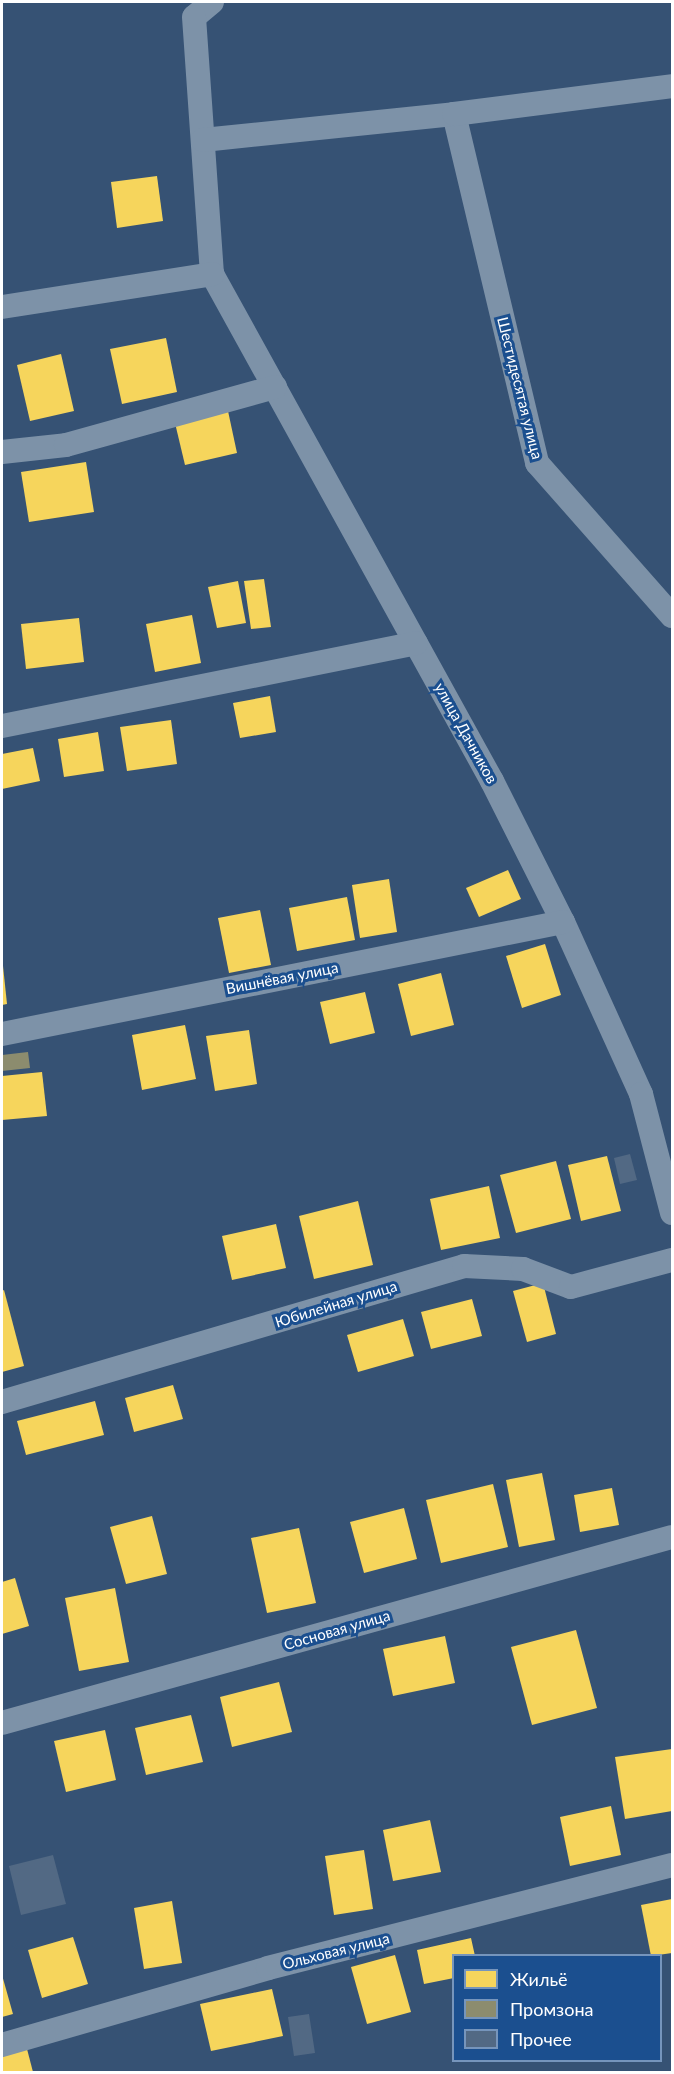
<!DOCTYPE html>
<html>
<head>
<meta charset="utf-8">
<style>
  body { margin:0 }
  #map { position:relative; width:674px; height:2074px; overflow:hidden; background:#365274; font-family:Lato,sans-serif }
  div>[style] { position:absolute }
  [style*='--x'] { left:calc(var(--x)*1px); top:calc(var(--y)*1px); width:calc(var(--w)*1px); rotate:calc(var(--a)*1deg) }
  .homes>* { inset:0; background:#f6d55c }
  .industry>* { inset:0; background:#8c8c6e }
  .building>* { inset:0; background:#526984 }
  .minor>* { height:24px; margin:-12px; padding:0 12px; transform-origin:12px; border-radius:12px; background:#7d92a8 }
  span { translate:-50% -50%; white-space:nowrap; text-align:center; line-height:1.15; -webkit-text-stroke:6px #1b4f8f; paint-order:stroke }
  .street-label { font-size:15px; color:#fff }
  .frame { position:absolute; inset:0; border:3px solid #fff; pointer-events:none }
  .legend { position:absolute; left:452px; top:1954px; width:210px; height:108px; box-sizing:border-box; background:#1b4f8f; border:2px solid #7695bc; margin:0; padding:8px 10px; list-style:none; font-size:18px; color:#fff }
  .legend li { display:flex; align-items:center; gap:12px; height:30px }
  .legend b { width:30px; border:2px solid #7695bc }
</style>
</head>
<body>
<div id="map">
  <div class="homes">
    <div style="clip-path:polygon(157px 176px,163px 221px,117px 228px,111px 182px)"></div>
    <div style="clip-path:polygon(166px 338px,177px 392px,122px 404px,110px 349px)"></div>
    <div style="clip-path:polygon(61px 354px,74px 411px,30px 421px,17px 365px)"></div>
    <div style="clip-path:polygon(228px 411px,237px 453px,185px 465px,175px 423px)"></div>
    <div style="clip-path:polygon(86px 462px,94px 512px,29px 522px,21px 472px)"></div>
    <div style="clip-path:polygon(264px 579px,271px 627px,251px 629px,244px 581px)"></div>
    <div style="clip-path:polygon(238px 581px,246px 623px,217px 628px,208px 587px)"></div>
    <div style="clip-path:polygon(192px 615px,201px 663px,155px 672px,146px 624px)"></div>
    <div style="clip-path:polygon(79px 618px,84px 662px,26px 669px,21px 624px)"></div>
    <div style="clip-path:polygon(270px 696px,276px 732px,240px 738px,233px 703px)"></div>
    <div style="clip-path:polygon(171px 720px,177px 764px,127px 771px,120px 727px)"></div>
    <div style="clip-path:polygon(98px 732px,104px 771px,64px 777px,58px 739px)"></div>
    <div style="clip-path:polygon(33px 748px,40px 781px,2px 789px,2px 754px)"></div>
    <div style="clip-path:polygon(508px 870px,521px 899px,479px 917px,466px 888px)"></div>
    <div style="clip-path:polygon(389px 879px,397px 932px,360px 938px,352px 885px)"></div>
    <div style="clip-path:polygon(347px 897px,355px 940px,297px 951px,289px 908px)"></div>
    <div style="clip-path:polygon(260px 910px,271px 965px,229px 973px,218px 918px)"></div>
    <div style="clip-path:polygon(545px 944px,561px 995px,522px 1008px,506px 956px)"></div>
    <div style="clip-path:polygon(3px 966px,7px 1004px,2px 1005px,2px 967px)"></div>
    <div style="clip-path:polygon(441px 973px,454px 1025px,411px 1036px,398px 984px)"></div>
    <div style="clip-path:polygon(365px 992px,375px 1033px,330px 1044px,320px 1002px)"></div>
    <div style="clip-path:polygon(185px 1025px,196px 1079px,142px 1090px,132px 1035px)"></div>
    <div style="clip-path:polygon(249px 1030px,257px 1084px,215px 1091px,206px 1036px)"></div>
    <div style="clip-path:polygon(42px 1072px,47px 1116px,2px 1120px,2px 1076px)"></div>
    <div style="clip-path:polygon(607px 1156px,621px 1211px,581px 1221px,568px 1165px)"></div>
    <div style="clip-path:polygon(556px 1161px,571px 1219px,516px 1233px,500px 1175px)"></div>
    <div style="clip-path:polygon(489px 1186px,500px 1238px,441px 1250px,430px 1199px)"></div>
    <div style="clip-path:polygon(358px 1201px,373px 1265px,314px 1279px,299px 1216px)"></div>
    <div style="clip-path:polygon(276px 1224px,286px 1268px,232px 1280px,222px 1236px)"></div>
    <div style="clip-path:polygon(543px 1283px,556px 1334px,527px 1342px,513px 1291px)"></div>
    <div style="clip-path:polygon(4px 1290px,24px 1366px,2px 1372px,2px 1291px)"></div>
    <div style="clip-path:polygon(472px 1299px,482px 1336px,431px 1349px,421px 1312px)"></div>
    <div style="clip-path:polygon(403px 1319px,414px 1356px,358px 1372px,347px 1335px)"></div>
    <div style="clip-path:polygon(173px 1385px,183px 1419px,134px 1432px,125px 1398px)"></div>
    <div style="clip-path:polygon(95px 1401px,104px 1435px,26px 1455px,17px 1421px)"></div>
    <div style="clip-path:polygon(542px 1473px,555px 1540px,519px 1547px,506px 1480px)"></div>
    <div style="clip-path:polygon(493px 1484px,508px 1547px,441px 1563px,426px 1500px)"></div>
    <div style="clip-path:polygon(612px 1488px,619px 1525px,580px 1532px,574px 1495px)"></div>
    <div style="clip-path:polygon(404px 1508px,417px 1559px,364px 1573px,350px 1522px)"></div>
    <div style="clip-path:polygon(152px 1516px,167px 1574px,126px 1584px,110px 1527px)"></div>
    <div style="clip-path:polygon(299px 1528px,316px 1603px,267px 1613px,251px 1538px)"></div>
    <div style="clip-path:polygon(15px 1578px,29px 1626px,2px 1634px,2px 1582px)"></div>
    <div style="clip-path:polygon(115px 1588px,129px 1662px,79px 1671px,65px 1598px)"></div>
    <div style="clip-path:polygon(576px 1630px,597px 1708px,532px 1725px,511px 1647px)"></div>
    <div style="clip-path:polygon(445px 1636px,455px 1683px,393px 1696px,383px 1649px)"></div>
    <div style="clip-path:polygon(279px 1682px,292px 1732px,232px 1747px,220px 1697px)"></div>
    <div style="clip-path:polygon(191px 1715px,203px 1762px,146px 1775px,135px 1728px)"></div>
    <div style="clip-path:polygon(105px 1730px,116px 1780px,66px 1792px,54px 1741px)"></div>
    <div style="clip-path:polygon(672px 1749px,672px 1811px,625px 1819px,615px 1757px)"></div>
    <div style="clip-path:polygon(611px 1806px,621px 1855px,570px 1866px,560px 1817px)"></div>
    <div style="clip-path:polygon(430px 1820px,441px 1872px,393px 1881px,383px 1830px)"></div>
    <div style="clip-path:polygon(364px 1850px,373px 1909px,334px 1915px,325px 1856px)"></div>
    <div style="clip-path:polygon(672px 1899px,672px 1953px,651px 1956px,641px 1905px)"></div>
    <div style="clip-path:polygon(172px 1901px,182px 1963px,144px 1969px,134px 1908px)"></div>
    <div style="clip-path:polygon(73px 1937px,88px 1984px,42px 1998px,28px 1950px)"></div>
    <div style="clip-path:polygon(471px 1938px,475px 1956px,454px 1956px,454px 1978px,424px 1984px,417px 1950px)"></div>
    <div style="clip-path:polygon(395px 1955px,411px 2012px,367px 2024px,351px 1967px)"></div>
    <div style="clip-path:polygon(2px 1975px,13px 2014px,2px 2017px)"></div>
    <div style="clip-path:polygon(272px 1989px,283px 2036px,211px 2051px,200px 2004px)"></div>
    <div style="clip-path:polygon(27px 2049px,33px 2072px,2px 2072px,2px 2055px)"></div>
  </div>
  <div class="industry">
    <div style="clip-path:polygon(28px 1052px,30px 1068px,2px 1071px,2px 1055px)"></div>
  </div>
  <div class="building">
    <div style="clip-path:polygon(630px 1154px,637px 1180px,620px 1184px,614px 1158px)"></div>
    <div style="clip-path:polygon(53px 1855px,66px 1904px,21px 1915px,9px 1866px)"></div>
    <div style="clip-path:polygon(309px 2014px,315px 2053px,294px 2056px,288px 2017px)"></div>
  </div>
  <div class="minor">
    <div style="--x:212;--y:2;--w:23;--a:140"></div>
    <div style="--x:194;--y:17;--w:258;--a:86"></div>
    <div style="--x:212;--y:274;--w:579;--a:61.09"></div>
    <div style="--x:492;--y:781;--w:158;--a:63.3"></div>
    <div style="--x:563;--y:922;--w:189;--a:65.6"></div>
    <div style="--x:641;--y:1094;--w:123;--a:75.4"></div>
    <div style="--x:454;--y:114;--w:359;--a:76.6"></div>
    <div style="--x:537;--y:463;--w:204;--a:48.6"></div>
    <div style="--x:203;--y:140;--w:252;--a:-5.9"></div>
    <div style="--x:454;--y:114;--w:220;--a:-7.3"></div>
    <div style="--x:2;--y:307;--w:213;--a:-8.9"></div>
    <div style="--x:2;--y:452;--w:64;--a:-6.2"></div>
    <div style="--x:66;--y:445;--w:217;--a:-15.5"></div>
    <div style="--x:2;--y:726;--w:422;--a:-11.3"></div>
    <div style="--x:2;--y:1034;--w:572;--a:-11.29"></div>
    <div style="--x:2;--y:1402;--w:482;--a:-16.4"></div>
    <div style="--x:464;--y:1266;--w:59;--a:2.9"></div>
    <div style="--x:523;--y:1269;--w:51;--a:20.6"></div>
    <div style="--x:571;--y:1287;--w:105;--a:-15"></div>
    <div style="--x:2;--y:1723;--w:695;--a:-15.52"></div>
    <div style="--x:2;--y:2045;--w:277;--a:-16.1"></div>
    <div style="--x:268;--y:1968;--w:417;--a:-14.3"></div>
  </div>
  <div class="street-label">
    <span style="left:520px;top:388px;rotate:76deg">Шестидесятая улица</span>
    <span style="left:466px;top:733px;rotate:61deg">улица Дачников</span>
    <span style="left:282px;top:978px;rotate:-11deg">Вишнёвая улица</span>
    <span style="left:336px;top:1304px;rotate:-17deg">Юбилейная улица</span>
    <span style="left:337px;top:1630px;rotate:-16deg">Сосновая улица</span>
    <span style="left:336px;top:1951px;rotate:-14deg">Ольховая улица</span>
  </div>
  <div class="frame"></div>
  <ul class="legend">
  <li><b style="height:16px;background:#f6d55c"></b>Жильё</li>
  <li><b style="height:16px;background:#8c8c6e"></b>Промзона</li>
  <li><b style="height:16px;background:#526984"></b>Прочее</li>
  </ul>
</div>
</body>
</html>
